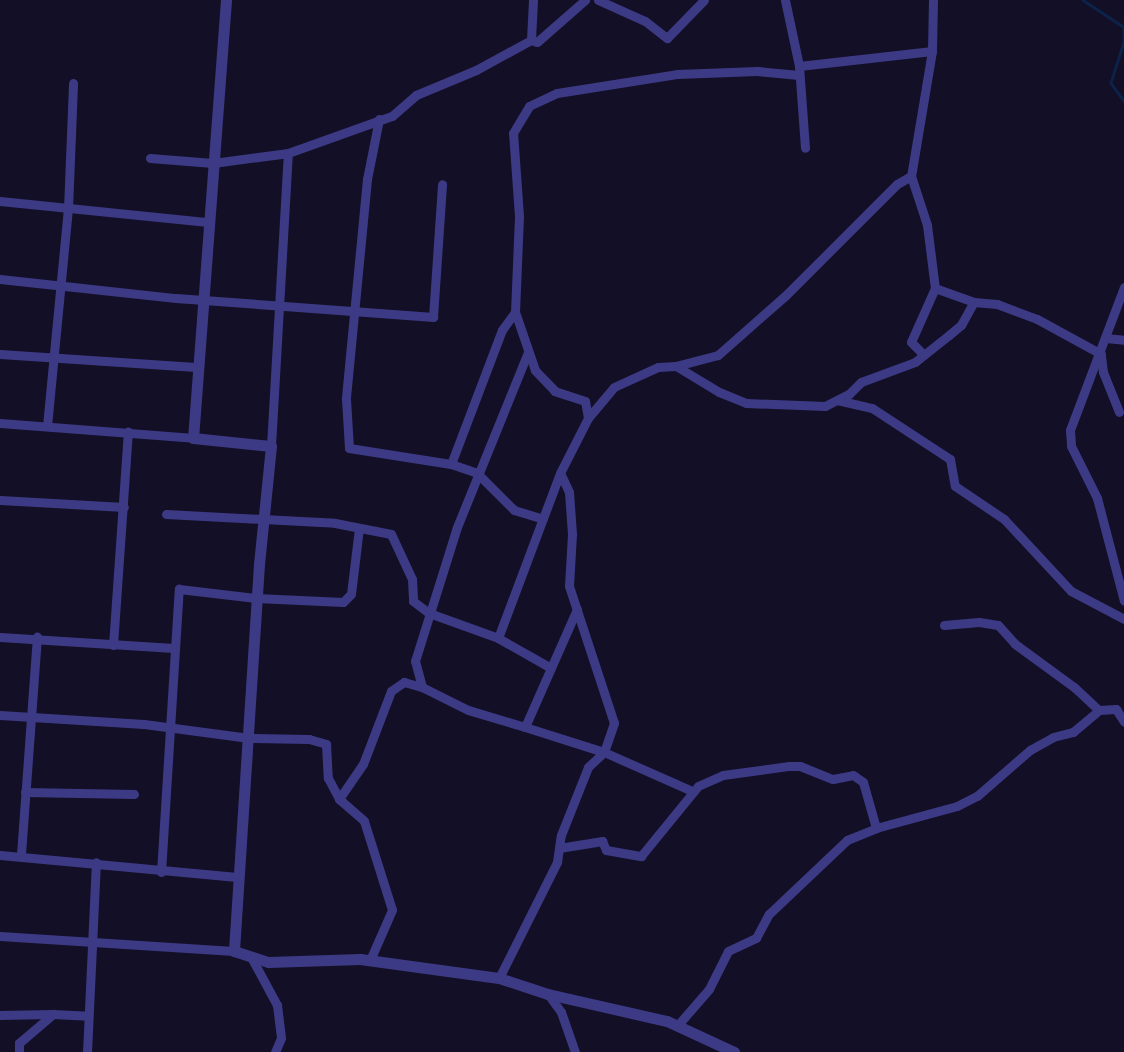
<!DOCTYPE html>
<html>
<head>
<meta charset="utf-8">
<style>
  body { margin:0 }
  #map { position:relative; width:1124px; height:1052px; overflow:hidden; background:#130f26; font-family:"Fira Sans",sans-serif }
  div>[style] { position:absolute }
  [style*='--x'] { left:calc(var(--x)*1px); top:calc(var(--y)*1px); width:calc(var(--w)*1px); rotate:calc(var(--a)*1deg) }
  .stream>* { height:2.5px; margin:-1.25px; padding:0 1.25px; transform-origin:1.25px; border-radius:1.25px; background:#0c2248 }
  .minor>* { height:9px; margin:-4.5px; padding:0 4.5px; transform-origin:4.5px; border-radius:4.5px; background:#3d3a85 }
  .tertiary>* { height:11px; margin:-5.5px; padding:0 5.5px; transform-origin:5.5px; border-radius:5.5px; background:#3d3a85 }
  span { translate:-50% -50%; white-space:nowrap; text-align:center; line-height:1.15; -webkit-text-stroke:5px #130f26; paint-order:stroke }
</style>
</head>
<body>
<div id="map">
  <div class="stream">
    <div style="--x:1083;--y:0;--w:49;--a:33.4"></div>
    <div style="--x:1124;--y:27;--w:15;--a:90"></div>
    <div style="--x:1124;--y:42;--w:43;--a:107.6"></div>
    <div style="--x:1111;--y:83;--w:22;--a:54"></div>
  </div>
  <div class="minor">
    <div style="--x:598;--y:0;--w:51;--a:24.1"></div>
    <div style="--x:645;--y:21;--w:28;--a:38"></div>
    <div style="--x:667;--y:38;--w:53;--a:-45.8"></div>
    <div style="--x:785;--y:0;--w:67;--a:78"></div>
    <div style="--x:799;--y:66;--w:82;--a:85.8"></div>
    <div style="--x:531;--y:40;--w:40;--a:-87.1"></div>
    <div style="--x:932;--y:51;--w:127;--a:99.5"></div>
    <div style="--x:911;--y:176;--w:52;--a:71.9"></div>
    <div style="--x:927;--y:225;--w:64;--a:82.8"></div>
    <div style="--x:799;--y:66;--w:134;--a:-6.4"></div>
    <div style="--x:932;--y:51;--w:51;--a:-88.9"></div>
    <div style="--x:379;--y:119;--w:61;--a:101.3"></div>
    <div style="--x:367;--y:179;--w:221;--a:95.5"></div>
    <div style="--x:346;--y:399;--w:49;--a:86.5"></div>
    <div style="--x:349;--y:448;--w:103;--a:8.9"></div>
    <div style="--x:451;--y:464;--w:143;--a:-69.2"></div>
    <div style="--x:502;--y:330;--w:22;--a:-54"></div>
    <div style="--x:150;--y:158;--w:63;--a:4.5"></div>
    <div style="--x:213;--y:163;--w:76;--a:-7.6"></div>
    <div style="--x:288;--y:153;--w:110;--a:-19.6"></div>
    <div style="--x:392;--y:116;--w:32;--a:-41"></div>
    <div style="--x:416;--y:95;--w:65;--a:-22.6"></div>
    <div style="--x:476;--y:70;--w:63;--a:-28.6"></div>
    <div style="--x:531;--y:40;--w:6;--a:18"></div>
    <div style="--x:537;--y:42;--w:64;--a:-41.2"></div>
    <div style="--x:911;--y:176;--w:16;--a:150"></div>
    <div style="--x:897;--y:184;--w:157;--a:135"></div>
    <div style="--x:786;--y:295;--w:91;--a:138.6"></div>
    <div style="--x:718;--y:355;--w:43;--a:165.3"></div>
    <div style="--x:676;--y:366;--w:50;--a:31.2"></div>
    <div style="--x:719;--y:392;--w:29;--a:22"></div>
    <div style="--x:746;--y:403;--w:79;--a:2.2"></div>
    <div style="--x:825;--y:406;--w:27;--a:-27"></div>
    <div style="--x:849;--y:394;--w:17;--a:-45"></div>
    <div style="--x:861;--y:382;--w:58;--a:-20.3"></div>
    <div style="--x:915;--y:362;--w:43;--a:-38.5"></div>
    <div style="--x:949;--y:335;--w:16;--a:-40"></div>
    <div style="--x:961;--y:325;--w:26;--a:-61"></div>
    <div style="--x:974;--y:302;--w:41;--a:-160.3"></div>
    <div style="--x:935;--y:288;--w:59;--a:114"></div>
    <div style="--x:911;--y:342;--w:18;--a:45"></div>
    <div style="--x:0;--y:201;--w:209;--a:5.8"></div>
    <div style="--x:0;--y:279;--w:177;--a:6.2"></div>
    <div style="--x:176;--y:298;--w:258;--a:4.2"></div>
    <div style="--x:433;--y:317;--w:133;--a:-86.1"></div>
    <div style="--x:1124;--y:287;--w:153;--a:110.7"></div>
    <div style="--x:1070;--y:430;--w:16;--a:86"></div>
    <div style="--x:1071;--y:446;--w:58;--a:63.4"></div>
    <div style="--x:1097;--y:498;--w:106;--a:75.3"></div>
    <div style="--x:974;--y:302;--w:23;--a:5"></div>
    <div style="--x:997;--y:304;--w:43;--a:20.6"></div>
    <div style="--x:1037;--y:319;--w:73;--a:28.7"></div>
    <div style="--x:1106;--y:338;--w:18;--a:6"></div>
    <div style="--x:0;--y:354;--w:196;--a:3.8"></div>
    <div style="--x:1101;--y:356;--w:16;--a:83"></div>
    <div style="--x:1103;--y:372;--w:43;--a:68.2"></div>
    <div style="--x:837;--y:400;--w:36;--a:13"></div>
    <div style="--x:872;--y:408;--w:93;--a:33.2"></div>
    <div style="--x:950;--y:459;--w:27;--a:80"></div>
    <div style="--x:955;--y:486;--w:59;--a:34"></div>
    <div style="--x:1004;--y:519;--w:98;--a:47.1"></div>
    <div style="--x:1071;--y:591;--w:60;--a:27.8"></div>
    <div style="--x:588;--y:418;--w:17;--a:-100"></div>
    <div style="--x:585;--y:401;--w:32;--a:-162"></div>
    <div style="--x:555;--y:391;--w:29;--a:-134"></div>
    <div style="--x:535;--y:370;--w:61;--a:-109"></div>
    <div style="--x:515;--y:312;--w:96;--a:-87.6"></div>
    <div style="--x:519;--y:216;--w:83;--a:-94.1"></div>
    <div style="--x:513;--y:133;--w:31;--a:-59"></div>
    <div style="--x:529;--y:106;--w:31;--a:-25"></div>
    <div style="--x:557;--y:93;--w:121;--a:-9"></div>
    <div style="--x:677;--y:74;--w:80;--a:-2.1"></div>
    <div style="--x:757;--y:71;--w:42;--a:5.4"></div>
    <div style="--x:0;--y:423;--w:194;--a:4.4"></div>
    <div style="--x:47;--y:426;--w:218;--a:-84.5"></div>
    <div style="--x:68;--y:209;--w:126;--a:-87.7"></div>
    <div style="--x:271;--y:446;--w:293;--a:-86.7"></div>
    <div style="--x:451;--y:464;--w:28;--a:19"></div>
    <div style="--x:477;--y:473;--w:52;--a:45"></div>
    <div style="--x:514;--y:510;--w:30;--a:17"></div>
    <div style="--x:0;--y:500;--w:124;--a:3.2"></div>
    <div style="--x:166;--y:514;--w:169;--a:3"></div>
    <div style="--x:335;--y:523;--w:57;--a:11.1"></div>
    <div style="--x:391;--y:534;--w:50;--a:65"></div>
    <div style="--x:412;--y:579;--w:22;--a:87"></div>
    <div style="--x:413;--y:601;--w:20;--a:37"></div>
    <div style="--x:429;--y:613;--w:73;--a:19.9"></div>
    <div style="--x:577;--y:609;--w:129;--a:113.8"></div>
    <div style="--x:525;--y:727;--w:83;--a:17.6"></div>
    <div style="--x:604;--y:752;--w:96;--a:23.9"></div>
    <div style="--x:944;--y:625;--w:35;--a:-5"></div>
    <div style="--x:979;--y:622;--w:19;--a:9"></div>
    <div style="--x:998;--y:625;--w:25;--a:48"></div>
    <div style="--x:1015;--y:644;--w:73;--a:36.1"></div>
    <div style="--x:1074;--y:687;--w:34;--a:43"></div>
    <div style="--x:0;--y:637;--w:174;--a:3.6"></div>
    <div style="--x:113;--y:645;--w:214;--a:-86"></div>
    <div style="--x:551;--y:668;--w:61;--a:-150.5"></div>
    <div style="--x:498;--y:638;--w:176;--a:-69.4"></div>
    <div style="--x:560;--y:473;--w:62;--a:-63"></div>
    <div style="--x:588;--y:418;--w:40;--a:-50"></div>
    <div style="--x:614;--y:387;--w:48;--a:-24.4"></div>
    <div style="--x:658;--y:367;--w:18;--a:-3"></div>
    <div style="--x:0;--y:715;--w:144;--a:3.6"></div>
    <div style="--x:144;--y:724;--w:106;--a:7.6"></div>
    <div style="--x:249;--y:738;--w:60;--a:1"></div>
    <div style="--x:309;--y:739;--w:18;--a:16"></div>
    <div style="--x:326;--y:744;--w:34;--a:87"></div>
    <div style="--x:328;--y:778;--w:24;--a:62"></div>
    <div style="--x:339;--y:799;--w:42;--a:-55.6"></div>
    <div style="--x:363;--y:764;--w:78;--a:-69"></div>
    <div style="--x:391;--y:691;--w:16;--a:-35"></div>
    <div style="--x:404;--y:682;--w:19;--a:16"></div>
    <div style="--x:525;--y:727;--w:59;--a:-163.4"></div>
    <div style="--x:468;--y:710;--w:51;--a:-153.4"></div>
    <div style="--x:422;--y:687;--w:27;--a:-105"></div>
    <div style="--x:415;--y:661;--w:140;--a:-72.6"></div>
    <div style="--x:457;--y:527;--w:189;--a:-67.9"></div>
    <div style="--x:25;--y:792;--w:109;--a:1.1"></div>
    <div style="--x:339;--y:799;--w:33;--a:41"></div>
    <div style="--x:364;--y:821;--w:93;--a:72.5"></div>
    <div style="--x:392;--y:910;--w:55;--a:113.7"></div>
    <div style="--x:559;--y:848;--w:44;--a:-9.2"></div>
    <div style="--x:602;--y:841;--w:10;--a:66"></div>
    <div style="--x:606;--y:850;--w:36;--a:10"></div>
    <div style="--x:641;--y:856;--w:90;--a:-50.8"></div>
    <div style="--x:698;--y:786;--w:27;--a:-24"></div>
    <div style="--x:723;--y:775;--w:67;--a:-7.8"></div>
    <div style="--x:789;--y:766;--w:11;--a:0"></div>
    <div style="--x:800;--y:766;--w:35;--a:22"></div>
    <div style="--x:833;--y:779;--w:20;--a:-11"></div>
    <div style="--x:853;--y:775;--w:12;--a:35"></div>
    <div style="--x:863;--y:782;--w:48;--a:74.2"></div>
    <div style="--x:876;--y:828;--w:84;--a:-15.2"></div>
    <div style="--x:957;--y:806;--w:22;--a:-27"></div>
    <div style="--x:977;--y:796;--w:70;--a:-41"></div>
    <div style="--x:1030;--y:750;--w:26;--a:-29"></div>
    <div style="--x:1053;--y:737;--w:21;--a:-14"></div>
    <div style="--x:1073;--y:732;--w:34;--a:-40"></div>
    <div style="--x:1099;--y:710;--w:17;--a:-3"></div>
    <div style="--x:1116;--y:709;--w:15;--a:58"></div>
    <div style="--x:21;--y:854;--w:218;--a:-85.8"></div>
    <div style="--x:0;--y:855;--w:238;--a:5.3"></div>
    <div style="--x:161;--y:872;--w:284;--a:-86.4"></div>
    <div style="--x:179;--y:589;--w:78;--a:6.7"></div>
    <div style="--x:256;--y:598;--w:87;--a:2.6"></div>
    <div style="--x:343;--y:602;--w:11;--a:-45"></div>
    <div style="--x:351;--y:594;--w:66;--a:-83.1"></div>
    <div style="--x:0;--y:936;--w:234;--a:3.7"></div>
    <div style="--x:251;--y:957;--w:55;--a:61.6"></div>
    <div style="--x:277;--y:1005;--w:33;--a:83"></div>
    <div style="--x:281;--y:1038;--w:15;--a:113"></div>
    <div style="--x:499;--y:978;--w:130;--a:-63.4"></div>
    <div style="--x:557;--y:862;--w:27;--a:-82"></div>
    <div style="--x:561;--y:835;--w:73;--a:-68.3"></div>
    <div style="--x:588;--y:767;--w:22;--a:-43"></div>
    <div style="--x:604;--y:752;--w:31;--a:-71"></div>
    <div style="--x:614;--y:723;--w:144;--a:-108.2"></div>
    <div style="--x:569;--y:586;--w:52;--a:-86.7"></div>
    <div style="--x:572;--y:534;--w:42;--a:-94.1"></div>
    <div style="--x:569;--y:492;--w:21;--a:-115"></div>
    <div style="--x:548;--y:994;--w:22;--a:54"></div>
    <div style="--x:561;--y:1012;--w:42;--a:70.7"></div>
    <div style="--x:0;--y:1015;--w:52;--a:-1.1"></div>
    <div style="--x:677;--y:1026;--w:49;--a:-49.1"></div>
    <div style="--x:709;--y:989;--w:42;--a:-63.4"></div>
    <div style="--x:728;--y:951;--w:31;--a:-25"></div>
    <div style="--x:756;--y:938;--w:27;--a:-62"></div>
    <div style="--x:769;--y:914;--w:108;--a:-43.5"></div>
    <div style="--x:847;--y:840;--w:31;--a:-22"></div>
    <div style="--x:19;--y:1052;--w:9;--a:-90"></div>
    <div style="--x:19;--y:1043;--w:45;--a:-40.5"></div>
    <div style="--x:53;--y:1014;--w:35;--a:3"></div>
    <div style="--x:87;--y:1052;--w:190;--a:-87.3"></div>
  </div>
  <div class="tertiary">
    <div style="--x:226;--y:0;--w:439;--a:94.3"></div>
    <div style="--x:193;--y:438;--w:78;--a:5.9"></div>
    <div style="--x:271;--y:446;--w:119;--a:95.8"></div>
    <div style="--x:259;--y:564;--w:388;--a:93.7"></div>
    <div style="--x:234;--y:951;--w:36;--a:18"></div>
    <div style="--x:268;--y:962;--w:92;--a:-1.9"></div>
    <div style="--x:360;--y:959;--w:140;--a:7.8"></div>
    <div style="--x:499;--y:978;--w:52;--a:18.1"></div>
    <div style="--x:548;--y:994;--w:122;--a:12.8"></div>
    <div style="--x:667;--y:1021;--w:74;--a:24.8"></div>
  </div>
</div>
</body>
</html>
